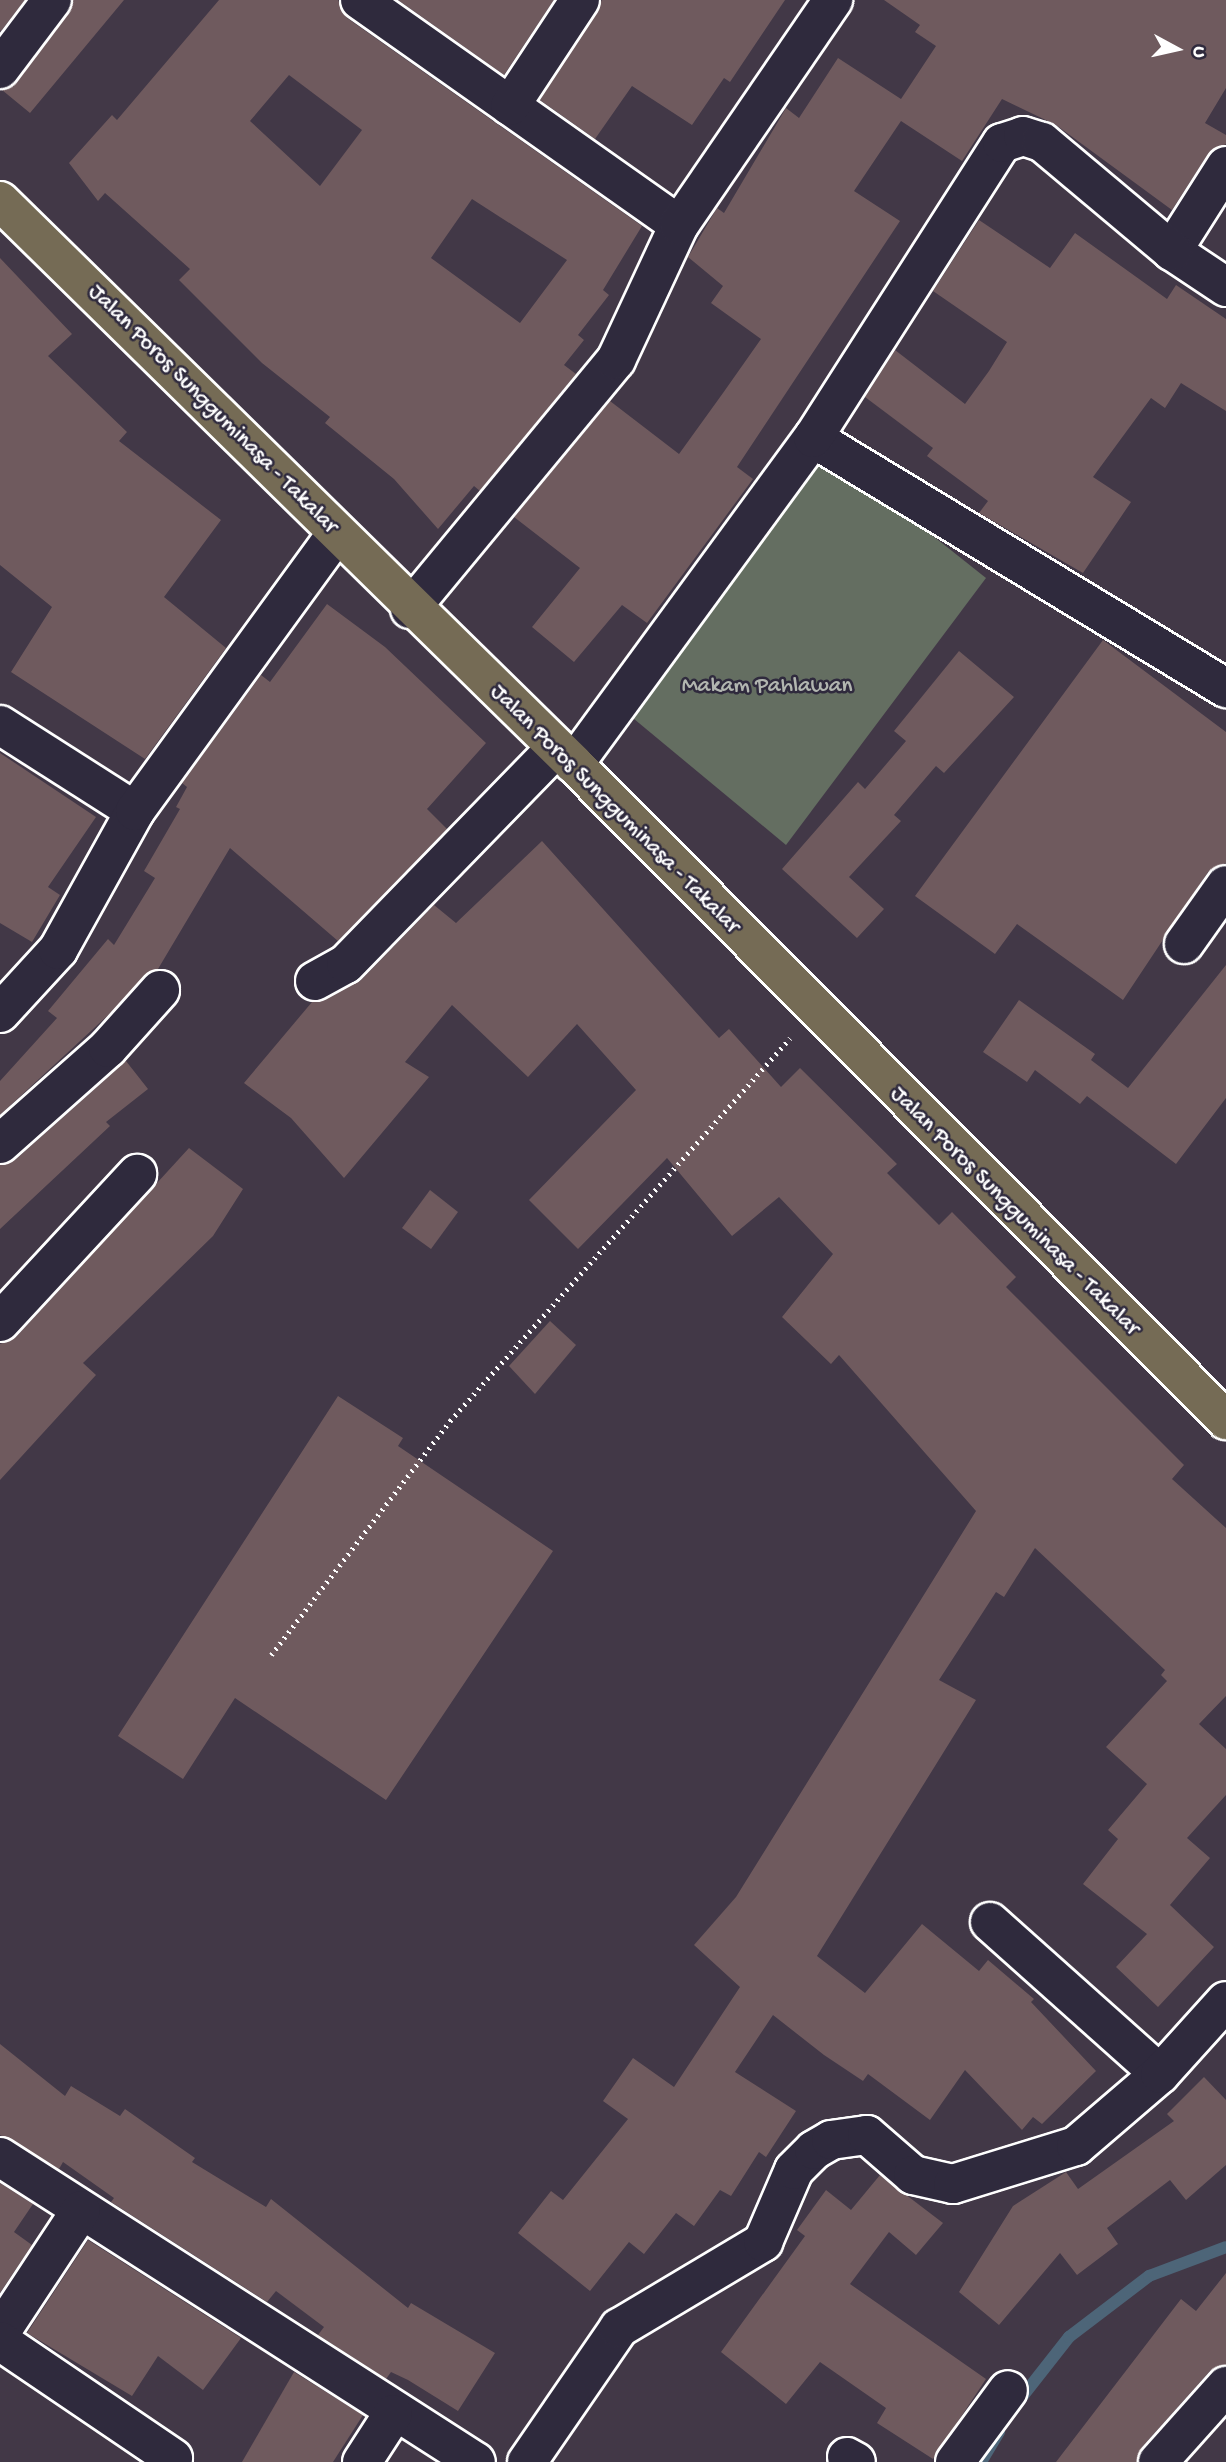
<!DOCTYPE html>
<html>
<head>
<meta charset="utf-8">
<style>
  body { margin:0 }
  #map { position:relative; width:1226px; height:2462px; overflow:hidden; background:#423847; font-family:"Gochi Hand",sans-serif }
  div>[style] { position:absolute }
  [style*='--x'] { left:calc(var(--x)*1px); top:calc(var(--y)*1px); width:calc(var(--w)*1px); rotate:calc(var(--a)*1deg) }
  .green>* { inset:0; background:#646e61 }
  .stream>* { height:12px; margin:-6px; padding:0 6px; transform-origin:6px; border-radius:6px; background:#4d6578 }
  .building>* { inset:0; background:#6f5a5e }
  .path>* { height:4.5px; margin-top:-2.25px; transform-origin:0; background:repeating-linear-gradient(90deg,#fff 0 2px,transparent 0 7px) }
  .roads { filter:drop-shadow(2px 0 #fff) drop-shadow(-2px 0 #fff) drop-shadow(0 2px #fff) drop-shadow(0 -2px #fff) }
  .minor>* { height:38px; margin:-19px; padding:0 19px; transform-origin:19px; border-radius:19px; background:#2f2a3d }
  .highway>* { height:38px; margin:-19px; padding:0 19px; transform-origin:19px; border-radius:19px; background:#756b55 }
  span { translate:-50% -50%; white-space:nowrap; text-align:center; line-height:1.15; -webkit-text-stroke:5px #2f2a3d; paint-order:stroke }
  .street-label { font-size:23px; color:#fff }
  .park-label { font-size:23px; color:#b2b6b0 }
  .north { position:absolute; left:1142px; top:14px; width:70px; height:70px; -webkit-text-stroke:5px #2f2a3d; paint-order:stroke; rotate:98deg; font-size:19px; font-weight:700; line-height:28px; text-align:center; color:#fff }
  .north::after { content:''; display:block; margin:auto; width:24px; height:32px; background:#fff; clip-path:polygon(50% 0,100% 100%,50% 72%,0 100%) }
</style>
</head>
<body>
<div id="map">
  <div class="green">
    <div style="clip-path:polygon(816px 443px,986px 578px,786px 845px,616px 704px)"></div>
  </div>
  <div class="stream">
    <div style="--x:1018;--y:2402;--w:83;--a:-51.9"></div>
    <div style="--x:1069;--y:2337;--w:101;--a:-37.3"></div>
    <div style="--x:1149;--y:2276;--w:82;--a:-20.6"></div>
    <div style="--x:981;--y:2462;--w:35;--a:-59"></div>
  </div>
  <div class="building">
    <div style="clip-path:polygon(0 0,25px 0,1px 31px,0 30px)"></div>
    <div style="clip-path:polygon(73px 0,124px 0,30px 113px,2px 90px,17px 82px)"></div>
    <div style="clip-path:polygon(evenodd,219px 0,338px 0,347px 18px,642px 226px,603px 290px,609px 295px,578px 335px,584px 340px,564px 365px,576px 374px,480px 491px,474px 486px,438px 529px,394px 479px,325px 423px,330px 417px,262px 363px,179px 280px,190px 269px,105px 193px,98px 201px,69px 163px,112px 115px,117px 120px,219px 0,289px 75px,362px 130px,320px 186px,250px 121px,289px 75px,219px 0,472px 199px,567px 260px,520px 323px,431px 258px,472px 199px)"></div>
    <div style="clip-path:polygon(398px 0,554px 0,504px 75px)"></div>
    <div style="clip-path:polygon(602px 0,785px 0,730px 82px,724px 78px,692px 125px,632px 86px,595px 139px,540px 100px)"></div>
    <div style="clip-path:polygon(884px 0,1226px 0,1226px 88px,1205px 123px,1226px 135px,1226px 144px,1208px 154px,1172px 210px,1056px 125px,1002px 99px,962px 161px,901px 121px,854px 191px,900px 221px,737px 467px,753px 479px,647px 623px,622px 605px,574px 662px,532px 627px,580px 568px,514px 517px,610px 401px,679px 454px,723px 393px,761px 339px,711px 303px,723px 286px,688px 257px,717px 208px,724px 213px,786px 108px,799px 118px,838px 58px,901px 99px,936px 46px,915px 32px,920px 25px)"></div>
    <div style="clip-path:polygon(979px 220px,1050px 268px,1075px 233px,1167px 299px,1176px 285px,1226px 319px,1226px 411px,1181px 383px,1165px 408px,1151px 398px,1093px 477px,1131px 502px,1083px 573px,979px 513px,988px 501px,927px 456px,933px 448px,865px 397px,895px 350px,965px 404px,989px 371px,1007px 342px,933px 291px)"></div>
    <div style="clip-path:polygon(0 258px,72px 334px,48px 356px,127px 432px,119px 441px,221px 520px,164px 597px,226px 648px,145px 759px,11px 672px,52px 607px,0 565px)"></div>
    <div style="clip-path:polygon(327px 604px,385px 647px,486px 743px,427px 809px,447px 829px,338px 941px,230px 848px,158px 969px,0 1115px,0 1081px,57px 1018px,48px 1011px,108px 939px,114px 945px,155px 878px,144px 871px,180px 809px,176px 807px,187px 787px,182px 783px,261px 675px,270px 682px)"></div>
    <div style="clip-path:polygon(1103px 640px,1226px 732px,1226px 863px,1208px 872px,1123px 1000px,1017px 924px,995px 954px,915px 896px)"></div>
    <div style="clip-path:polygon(959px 651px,1014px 697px,944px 773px,936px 766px,894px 815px,901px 821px,849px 877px,884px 909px,857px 938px,782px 869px,858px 782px,865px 789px,906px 741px,894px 731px)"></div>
    <div style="clip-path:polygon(0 753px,96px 817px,48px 887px,60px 895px,32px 942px,0 923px)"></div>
    <div style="clip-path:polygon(542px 841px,719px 1038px,729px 1029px,781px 1087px,800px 1068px,897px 1164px,887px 1173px,939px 1225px,952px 1212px,1016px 1277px,1006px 1287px,1184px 1465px,1172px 1479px,1226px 1528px,1226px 1696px,1199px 1724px,1226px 1749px,1226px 1795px,1187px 1838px,1210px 1858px,1170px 1905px,1214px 1947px,1158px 2007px,1116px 1967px,1147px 1934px,1083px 1884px,1118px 1839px,1108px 1830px,1147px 1784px,1106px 1747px,1167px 1681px,1161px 1675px,1165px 1670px,1035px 1548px,1004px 1597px,996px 1592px,939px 1680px,976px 1700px,817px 1956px,865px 1993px,922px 1924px,979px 1971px,988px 1960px,1034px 1999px,1031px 2002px,1096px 2071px,1042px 2124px,1033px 2117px,1022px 2130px,965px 2070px,930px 2120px,868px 2074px,863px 2081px,824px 2055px,773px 2015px,735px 2072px,796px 2111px,766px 2157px,759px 2152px,731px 2196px,720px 2190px,694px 2226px,676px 2213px,644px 2254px,629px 2242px,590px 2291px,518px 2233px,551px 2191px,563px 2200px,628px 2119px,603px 2101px,633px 2058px,674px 2087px,740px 1987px,694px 1945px,736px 1897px,976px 1511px,839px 1355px,831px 1364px,782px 1317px,833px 1254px,779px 1197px,732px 1236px,667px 1158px,578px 1249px,529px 1200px,636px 1090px,577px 1024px,528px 1077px,452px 1005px,405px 1062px,429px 1077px,344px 1178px,291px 1118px,244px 1083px,312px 1002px,361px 980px,434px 905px,456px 923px)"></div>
    <div style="clip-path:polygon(1226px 965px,1226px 1098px,1176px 1164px,1087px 1096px,1080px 1104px,1035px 1070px,1027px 1082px,983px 1052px,1019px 1000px,1095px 1054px,1091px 1060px,1128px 1088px)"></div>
    <div style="clip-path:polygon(126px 1061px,148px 1089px,106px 1122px,110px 1126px,0 1229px,0 1165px,15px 1160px)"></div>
    <div style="clip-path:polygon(189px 1148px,243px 1189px,213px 1236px,83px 1363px,96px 1375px,0 1480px,0 1344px,16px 1337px)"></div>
    <div style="clip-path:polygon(430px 1190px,458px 1212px,431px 1249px,402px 1228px)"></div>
    <div style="clip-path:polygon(550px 1321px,576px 1345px,535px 1394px,509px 1366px)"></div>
    <div style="clip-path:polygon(338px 1396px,403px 1438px,398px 1446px,553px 1551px,386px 1800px,235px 1698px,183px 1779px,118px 1736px)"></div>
    <div style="clip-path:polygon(0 2044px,65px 2096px,71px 2086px,120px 2116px,125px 2109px,195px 2158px,192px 2162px,266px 2207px,271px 2199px,408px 2308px,411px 2303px,495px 2353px,458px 2411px,408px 2380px,391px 2372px,386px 2379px,318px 2335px,324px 2327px,276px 2291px,267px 2302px,111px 2202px,114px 2198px,63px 2162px,59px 2169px,0 2135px)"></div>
    <div style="clip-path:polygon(1204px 2077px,1226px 2100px,1226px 2165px,1186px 2200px,1170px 2180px,1107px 2228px,1118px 2244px,1077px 2275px,1060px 2253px,999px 2325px,959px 2292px,1013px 2206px,1066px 2172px,1078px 2189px,1174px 2121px,1167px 2114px)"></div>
    <div style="clip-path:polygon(880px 2175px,943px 2223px,916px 2255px,889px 2232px,850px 2284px,986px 2379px,933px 2459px,877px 2423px,886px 2408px,820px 2362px,786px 2404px,721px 2352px,805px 2236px,797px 2230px,826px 2190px,851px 2210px)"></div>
    <div style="clip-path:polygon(0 2183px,33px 2204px,14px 2232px,32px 2245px,0 2293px)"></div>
    <div style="clip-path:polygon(88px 2240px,241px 2338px,203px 2390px,158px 2356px,132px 2396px,27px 2333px)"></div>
    <div style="clip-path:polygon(1226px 2273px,1226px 2365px,1210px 2371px,1142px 2447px,1137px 2462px,1056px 2462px,1181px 2299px,1196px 2311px)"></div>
    <div style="clip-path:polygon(294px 2372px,363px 2415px,333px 2462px,242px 2462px)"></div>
  </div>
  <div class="path">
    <div style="--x:271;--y:1655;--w:295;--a:-52.6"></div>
    <div style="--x:450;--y:1421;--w:512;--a:-48.4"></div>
  </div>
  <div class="roads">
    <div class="minor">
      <div style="--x:360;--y:0;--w:390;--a:35.2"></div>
      <div style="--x:0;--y:69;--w:86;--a:-53"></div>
      <div style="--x:510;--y:106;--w:127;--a:-56.6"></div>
      <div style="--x:1226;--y:166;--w:101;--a:122.4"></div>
      <div style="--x:1172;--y:251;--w:65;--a:33.7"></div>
      <div style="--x:813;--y:438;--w:483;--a:31.2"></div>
      <div style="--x:410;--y:609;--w:323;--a:-50.4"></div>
      <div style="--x:616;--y:360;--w:149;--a:-65"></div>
      <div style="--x:679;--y:225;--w:273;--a:-55.6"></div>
      <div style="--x:0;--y:725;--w:160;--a:32.5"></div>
      <div style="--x:574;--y:764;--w:404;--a:-53.8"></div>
      <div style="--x:813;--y:438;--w:350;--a:-57.4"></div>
      <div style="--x:1002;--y:143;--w:22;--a:-18"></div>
      <div style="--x:1023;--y:136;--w:20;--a:18"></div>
      <div style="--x:1042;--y:142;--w:170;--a:40"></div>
      <div style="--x:1184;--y:944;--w:72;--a:-54.6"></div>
      <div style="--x:315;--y:981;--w:35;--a:-29"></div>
      <div style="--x:346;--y:964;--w:301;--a:-45.8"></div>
      <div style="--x:0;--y:1013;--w:86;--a:-47.4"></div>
      <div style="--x:58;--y:950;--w:159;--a:-61"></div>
      <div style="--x:135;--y:811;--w:342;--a:-54"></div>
      <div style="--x:0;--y:1144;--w:144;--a:-41.6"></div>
      <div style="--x:108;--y:1048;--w:78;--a:-48.1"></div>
      <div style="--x:0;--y:1322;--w:202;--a:-47.2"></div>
      <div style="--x:990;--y:1922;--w:228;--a:41.8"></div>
      <div style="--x:0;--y:2157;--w:565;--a:32.65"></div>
      <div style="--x:0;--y:2333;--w:147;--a:-56.6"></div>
      <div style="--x:0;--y:2341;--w:209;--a:34.1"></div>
      <div style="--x:847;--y:2457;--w:10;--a:29"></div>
      <div style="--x:362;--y:2462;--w:57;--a:-57.1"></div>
      <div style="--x:527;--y:2462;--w:163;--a:-55.5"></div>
      <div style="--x:619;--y:2328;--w:168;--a:-30.8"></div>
      <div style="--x:763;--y:2242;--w:78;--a:-66.7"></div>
      <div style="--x:794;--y:2170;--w:28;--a:-45"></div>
      <div style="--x:814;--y:2150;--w:20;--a:-30"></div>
      <div style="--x:831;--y:2140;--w:36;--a:-8"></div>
      <div style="--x:867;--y:2135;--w:61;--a:41"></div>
      <div style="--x:913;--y:2175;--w:41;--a:12.7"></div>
      <div style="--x:953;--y:2184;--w:129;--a:-17.2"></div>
      <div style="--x:1076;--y:2146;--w:111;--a:-40.6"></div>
      <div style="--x:1160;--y:2074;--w:98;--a:-47.9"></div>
      <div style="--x:955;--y:2462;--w:89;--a:-53.6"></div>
      <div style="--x:1158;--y:2462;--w:102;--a:-48.2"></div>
    </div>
    <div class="highway">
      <div style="--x:0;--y:201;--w:804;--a:44.45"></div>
      <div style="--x:574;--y:764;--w:925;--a:45.18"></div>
    </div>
  </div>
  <div class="street-label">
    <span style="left:212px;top:410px;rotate:45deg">Jalan Poros Sungguminasa - Takalar</span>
    <span style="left:614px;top:810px;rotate:45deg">Jalan Poros Sungguminasa - Takalar</span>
    <span style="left:1014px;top:1212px;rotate:45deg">Jalan Poros Sungguminasa - Takalar</span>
  </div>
  <div class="park-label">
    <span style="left:767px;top:687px">Makam Pahlawan</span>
  </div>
  <div class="north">U</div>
</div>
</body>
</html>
